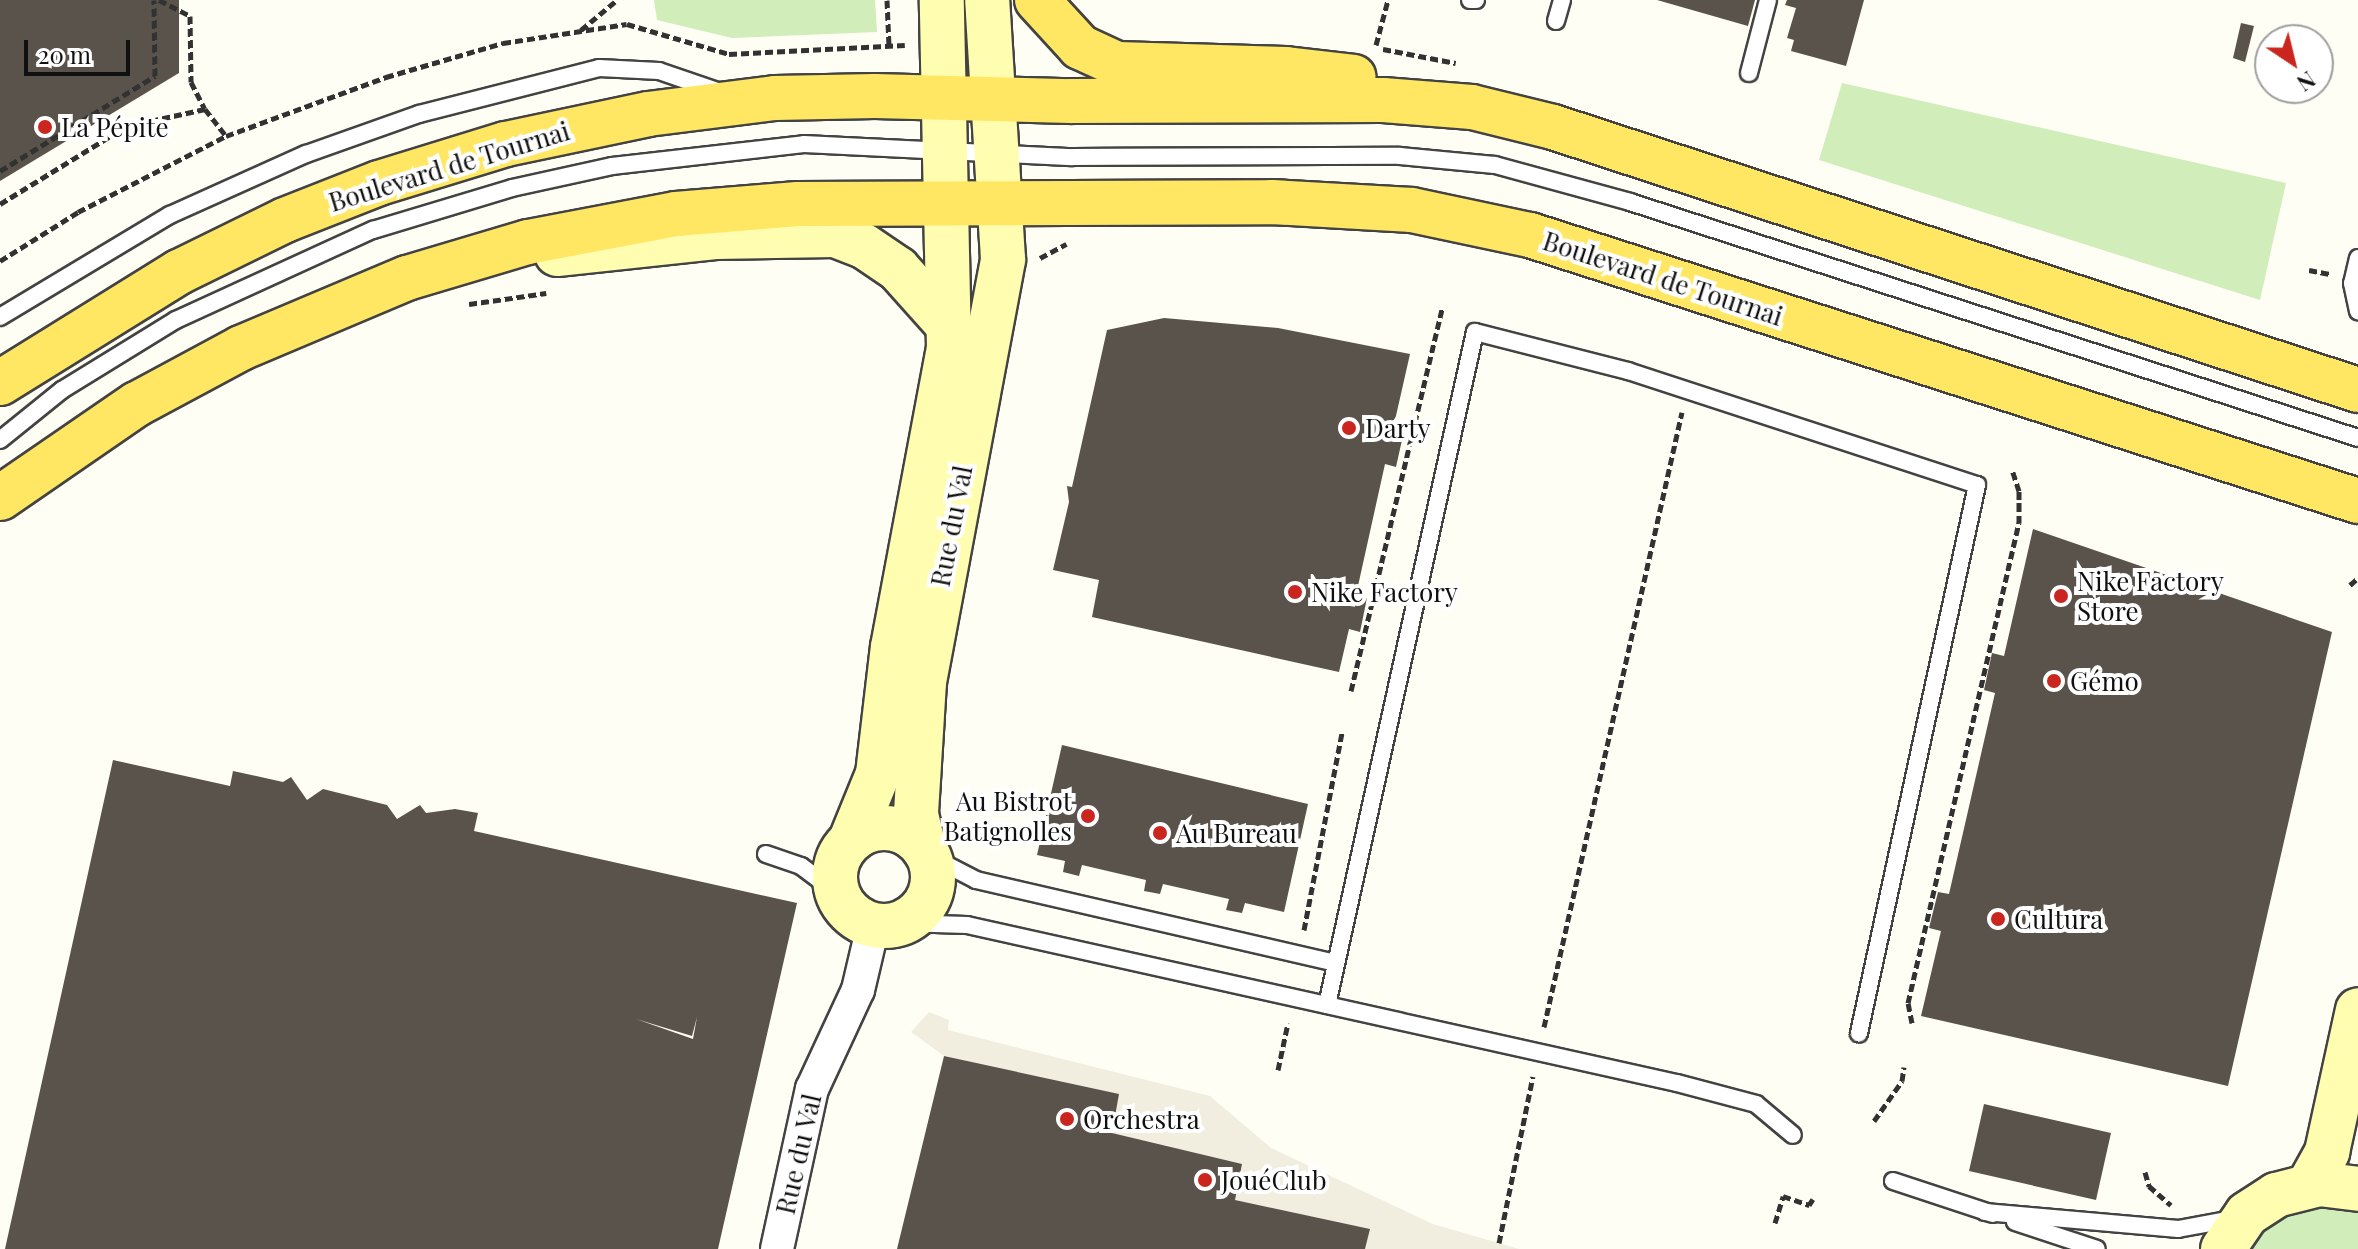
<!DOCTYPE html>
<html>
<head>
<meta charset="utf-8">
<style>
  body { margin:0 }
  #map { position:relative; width:2358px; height:1249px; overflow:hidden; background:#fffef4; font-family:"Playfair Display",serif }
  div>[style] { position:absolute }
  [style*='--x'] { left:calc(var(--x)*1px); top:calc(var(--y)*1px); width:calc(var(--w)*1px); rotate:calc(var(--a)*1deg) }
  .green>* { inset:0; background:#d0edba }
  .plaza>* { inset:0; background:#f1eee0 }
  .building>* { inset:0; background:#5a534c }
  .path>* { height:5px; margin-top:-2.5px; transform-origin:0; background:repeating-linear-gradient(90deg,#323232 0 8px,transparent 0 12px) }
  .roads { filter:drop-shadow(2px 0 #434343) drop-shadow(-2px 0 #434343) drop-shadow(0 2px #434343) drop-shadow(0 -2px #434343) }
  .lane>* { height:16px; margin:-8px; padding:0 8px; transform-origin:8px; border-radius:8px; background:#fff }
  .street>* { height:32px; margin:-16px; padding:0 16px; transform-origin:16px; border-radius:16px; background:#fff }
  .secondary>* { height:44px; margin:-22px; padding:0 22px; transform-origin:22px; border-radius:22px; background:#fffdaf }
  .secondary>.ring { margin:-22px; padding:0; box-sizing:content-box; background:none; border:44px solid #fffdaf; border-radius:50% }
  .primary>* { height:44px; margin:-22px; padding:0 22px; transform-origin:22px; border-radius:22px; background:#ffe764 }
  .dots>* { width:22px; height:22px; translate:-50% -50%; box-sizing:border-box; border:4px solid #fff; border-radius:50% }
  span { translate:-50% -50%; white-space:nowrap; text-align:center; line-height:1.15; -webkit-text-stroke:8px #fff; paint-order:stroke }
  .poi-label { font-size:26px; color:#101010 }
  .left { translate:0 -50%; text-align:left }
  .right { translate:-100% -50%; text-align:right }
  .street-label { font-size:26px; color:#101010 }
  .north { position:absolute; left:2254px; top:24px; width:80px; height:80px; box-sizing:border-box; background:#fff; border:2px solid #9f9f9f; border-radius:50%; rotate:145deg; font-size:22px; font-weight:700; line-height:32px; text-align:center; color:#101010 }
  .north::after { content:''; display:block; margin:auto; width:28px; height:36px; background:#ca261f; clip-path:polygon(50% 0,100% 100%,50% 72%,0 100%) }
  .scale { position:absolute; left:24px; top:40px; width:106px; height:36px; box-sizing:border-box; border:4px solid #101010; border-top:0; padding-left:10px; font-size:24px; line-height:28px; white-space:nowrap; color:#101010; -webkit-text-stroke:6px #fff; paint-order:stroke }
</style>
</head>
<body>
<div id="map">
  <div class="green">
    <div style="clip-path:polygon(654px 0,875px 0,877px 32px,732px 38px,657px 20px)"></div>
    <div style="clip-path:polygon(1842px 83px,2286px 183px,2260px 300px,1819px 160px)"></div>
    <div style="clip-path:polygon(2326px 1206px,2358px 1213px,2358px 1249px,2248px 1249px,2274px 1222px)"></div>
  </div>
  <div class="plaza">
    <div style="clip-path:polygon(929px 1012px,949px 1020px,948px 1030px,1210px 1096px,1271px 1148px,1433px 1224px,1519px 1249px,1365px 1249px,1370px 1229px,1235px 1200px,1242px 1164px,1112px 1133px,1118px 1094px,944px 1056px,911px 1032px)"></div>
  </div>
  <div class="building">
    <div style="clip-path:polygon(0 0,179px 0,179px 73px,0 181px)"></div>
    <div style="clip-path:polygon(1657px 0,1755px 0,1748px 26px)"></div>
    <div style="clip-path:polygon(1787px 0,1864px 0,1846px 66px,1791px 51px,1794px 40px,1787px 38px,1796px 8px,1785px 5px)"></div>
    <div style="clip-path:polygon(2241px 23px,2254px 26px,2245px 62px,2233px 58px)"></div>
    <div style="clip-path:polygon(1164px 318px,1278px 328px,1410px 354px,1393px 429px,1404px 431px,1396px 467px,1385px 464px,1356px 595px,1367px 598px,1360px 632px,1349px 629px,1339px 672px,1092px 617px,1099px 580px,1053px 570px,1069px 502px,1067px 486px,1072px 487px,1107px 330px)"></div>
    <div style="clip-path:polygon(2033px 529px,2332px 632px,2228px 1086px,1921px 1016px,1941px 931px,1929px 928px,1938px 892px,1949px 894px,1995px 693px,1984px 690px,1992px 653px,2004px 656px)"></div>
    <div style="clip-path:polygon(1062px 745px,1308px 804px,1284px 912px,1245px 903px,1242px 913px,1226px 910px,1229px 899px,1163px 884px,1160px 894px,1144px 891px,1146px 880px,1082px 865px,1079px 876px,1063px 872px,1065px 861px,1037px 855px)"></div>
    <div style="clip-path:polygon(evenodd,113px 760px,230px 786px,233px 771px,283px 782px,291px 777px,307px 800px,323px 789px,387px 805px,397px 819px,420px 805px,426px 813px,455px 809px,478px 813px,474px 831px,797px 903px,718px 1249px,5px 1249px,113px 760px,697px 1017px,693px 1039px,636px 1019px,692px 1036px,697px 1017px)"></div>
    <div style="clip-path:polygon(944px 1056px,1119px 1094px,1112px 1133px,1242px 1164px,1235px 1200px,1370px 1229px,1365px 1249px,897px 1249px)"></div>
    <div style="clip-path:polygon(1984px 1104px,2111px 1133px,2096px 1200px,1969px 1171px)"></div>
  </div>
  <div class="path">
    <div style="--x:159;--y:0;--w:35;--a:27"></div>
    <div style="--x:190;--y:16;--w:66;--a:89.1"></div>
    <div style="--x:191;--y:82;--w:30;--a:63"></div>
    <div style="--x:887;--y:0;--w:46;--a:87.5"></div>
    <div style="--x:581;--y:30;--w:47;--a:-39.8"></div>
    <div style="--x:1376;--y:45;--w:47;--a:-75.1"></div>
    <div style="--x:1383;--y:49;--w:74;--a:10.9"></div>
    <div style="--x:0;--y:171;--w:182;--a:-31.5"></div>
    <div style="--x:155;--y:76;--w:76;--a:-90.8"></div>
    <div style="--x:0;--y:204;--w:149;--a:-31.6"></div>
    <div style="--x:127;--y:126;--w:80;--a:-12.3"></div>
    <div style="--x:205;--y:109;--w:34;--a:52"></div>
    <div style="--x:1040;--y:258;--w:30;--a:-28"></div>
    <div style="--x:0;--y:261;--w:92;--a:-32.1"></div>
    <div style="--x:78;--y:212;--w:166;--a:-27.2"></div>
    <div style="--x:226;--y:136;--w:171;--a:-20.2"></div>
    <div style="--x:386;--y:77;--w:122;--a:-16.2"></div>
    <div style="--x:503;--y:43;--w:125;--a:-8.7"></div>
    <div style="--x:627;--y:24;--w:106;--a:16.4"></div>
    <div style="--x:729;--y:54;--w:176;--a:-2.9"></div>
    <div style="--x:2309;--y:270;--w:21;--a:11"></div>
    <div style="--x:469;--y:304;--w:78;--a:-8.1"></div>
    <div style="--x:2350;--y:585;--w:11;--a:-41"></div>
    <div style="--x:1351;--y:691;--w:394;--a:-76.6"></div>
    <div style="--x:1304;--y:930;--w:202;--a:-79.1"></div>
    <div style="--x:1912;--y:1023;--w:20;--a:-101"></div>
    <div style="--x:1908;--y:1003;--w:493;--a:-77"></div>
    <div style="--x:2019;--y:523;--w:32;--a:-90"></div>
    <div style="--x:2019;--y:491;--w:22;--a:-108"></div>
    <div style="--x:1544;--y:1027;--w:630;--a:-77.35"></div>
    <div style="--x:1278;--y:1070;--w:48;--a:-78"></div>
    <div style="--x:1874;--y:1121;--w:49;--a:-55"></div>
    <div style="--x:1902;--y:1081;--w:14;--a:-82"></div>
    <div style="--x:2145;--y:1172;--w:15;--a:74"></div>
    <div style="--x:2149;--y:1186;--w:29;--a:41"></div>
    <div style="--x:1775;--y:1223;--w:28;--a:-73"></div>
    <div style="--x:1783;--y:1196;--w:28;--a:19"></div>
    <div style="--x:1809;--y:1205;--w:7;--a:-56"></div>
    <div style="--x:1499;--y:1243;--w:170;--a:-78.5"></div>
  </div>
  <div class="roads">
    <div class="lane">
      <div style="--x:1470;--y:0;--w:6;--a:0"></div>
      <div style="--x:1556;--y:21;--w:22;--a:-74"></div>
      <div style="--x:1749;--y:73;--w:75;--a:-75.4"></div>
      <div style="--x:2358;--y:258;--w:26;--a:103"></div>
      <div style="--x:2352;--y:283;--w:29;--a:78"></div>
      <div style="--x:0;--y:317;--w:198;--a:-31"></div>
      <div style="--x:170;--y:215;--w:149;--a:-24.2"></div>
      <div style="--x:306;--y:154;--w:120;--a:-19.5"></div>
      <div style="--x:419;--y:114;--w:186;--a:-14.3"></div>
      <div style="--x:599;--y:68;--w:60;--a:2.9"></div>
      <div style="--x:659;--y:71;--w:65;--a:19"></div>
      <div style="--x:0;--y:440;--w:80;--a:-38.9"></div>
      <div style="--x:62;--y:390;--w:134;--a:-31.6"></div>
      <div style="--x:176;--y:320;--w:217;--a:-24.6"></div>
      <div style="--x:373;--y:230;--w:145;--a:-16.8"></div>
      <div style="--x:512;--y:188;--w:102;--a:-12.4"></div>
      <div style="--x:612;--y:166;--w:193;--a:-6.5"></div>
      <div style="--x:804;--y:144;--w:269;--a:2.8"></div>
      <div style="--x:1073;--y:157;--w:327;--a:-0.2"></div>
      <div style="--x:1400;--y:156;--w:95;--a:5.4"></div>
      <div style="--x:1495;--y:165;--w:140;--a:15.3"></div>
      <div style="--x:1630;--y:202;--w:765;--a:17.96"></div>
      <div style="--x:766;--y:854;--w:37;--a:19"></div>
      <div style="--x:801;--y:866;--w:45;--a:36.9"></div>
      <div style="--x:928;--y:855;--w:54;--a:27.5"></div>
      <div style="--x:976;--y:880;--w:368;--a:13"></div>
      <div style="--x:901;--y:923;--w:66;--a:1.7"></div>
      <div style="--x:967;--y:925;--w:727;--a:12.55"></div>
      <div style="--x:1677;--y:1083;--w:82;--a:14.9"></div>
      <div style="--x:1756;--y:1104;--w:48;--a:40"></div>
      <div style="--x:1327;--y:1005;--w:689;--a:-77.6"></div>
      <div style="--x:1475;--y:332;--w:158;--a:14.3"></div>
      <div style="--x:1628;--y:371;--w:367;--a:18.1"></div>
      <div style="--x:1977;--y:485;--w:561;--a:102.15"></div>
      <div style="--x:1893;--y:1181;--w:105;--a:18.3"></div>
      <div style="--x:1985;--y:1212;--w:194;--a:5"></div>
      <div style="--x:2178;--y:1229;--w:56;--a:-10.3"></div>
      <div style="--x:2015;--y:1222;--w:86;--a:18.2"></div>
    </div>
    <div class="street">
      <div style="--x:777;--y:1249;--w:164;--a:-77.7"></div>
      <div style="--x:812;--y:1089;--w:109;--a:-65.1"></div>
      <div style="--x:858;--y:990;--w:66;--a:-76.8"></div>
    </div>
    <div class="secondary">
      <div style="--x:557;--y:254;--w:159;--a:-6.1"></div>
      <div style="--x:715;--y:237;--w:120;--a:-1"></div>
      <div style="--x:835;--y:235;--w:31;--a:21"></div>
      <div style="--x:864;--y:246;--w:41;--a:34.1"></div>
      <div style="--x:898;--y:269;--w:76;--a:48.2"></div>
      <div class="ring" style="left:835px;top:828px;width:54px;height:54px"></div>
      <div style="--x:851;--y:840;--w:71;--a:-67.8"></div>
      <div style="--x:878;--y:774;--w:128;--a:-83.3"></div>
      <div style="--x:893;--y:647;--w:304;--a:-79.4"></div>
      <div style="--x:949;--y:348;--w:348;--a:-91.2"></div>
      <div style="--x:924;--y:849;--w:37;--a:-103"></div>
      <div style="--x:916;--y:813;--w:131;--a:-86.5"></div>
      <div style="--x:924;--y:682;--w:430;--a:-79.4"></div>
      <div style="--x:1003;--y:259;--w:259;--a:-93.5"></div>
      <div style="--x:2309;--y:1185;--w:38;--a:-61"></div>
      <div style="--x:2327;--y:1152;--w:145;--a:-77.7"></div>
      <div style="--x:2223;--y:1249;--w:42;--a:-55.6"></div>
      <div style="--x:2247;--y:1214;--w:35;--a:-33"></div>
      <div style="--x:2276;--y:1195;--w:44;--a:-14.3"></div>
      <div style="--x:2319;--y:1184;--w:39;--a:7"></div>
    </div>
    <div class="primary">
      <div style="--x:1037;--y:0;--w:64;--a:47.5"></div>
      <div style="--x:1080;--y:47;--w:41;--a:24.7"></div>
      <div style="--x:1117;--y:64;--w:169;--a:1.7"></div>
      <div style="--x:1286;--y:69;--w:68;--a:6.7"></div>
      <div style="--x:0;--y:383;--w:211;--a:-31.8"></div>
      <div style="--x:179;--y:272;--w:118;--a:-26.1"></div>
      <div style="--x:285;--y:220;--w:101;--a:-21.5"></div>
      <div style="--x:379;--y:183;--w:133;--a:-17.1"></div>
      <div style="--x:506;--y:144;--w:145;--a:-11.9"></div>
      <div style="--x:648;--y:114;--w:128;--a:-7.2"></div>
      <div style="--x:775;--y:98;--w:100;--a:-1.1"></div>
      <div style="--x:875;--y:96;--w:196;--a:1.5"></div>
      <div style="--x:1071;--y:101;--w:312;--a:-0.2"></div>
      <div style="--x:1383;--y:100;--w:89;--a:4.5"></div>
      <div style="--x:1472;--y:107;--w:83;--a:13.9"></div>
      <div style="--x:1553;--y:127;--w:847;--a:18.09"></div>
      <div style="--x:0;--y:498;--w:166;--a:-34.5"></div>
      <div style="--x:137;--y:404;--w:118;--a:-28.3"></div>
      <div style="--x:241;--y:348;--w:180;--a:-22.9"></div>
      <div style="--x:407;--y:278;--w:126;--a:-16.6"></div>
      <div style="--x:528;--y:242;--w:151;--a:-10.7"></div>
      <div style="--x:676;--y:214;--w:122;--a:-4.7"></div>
      <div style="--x:798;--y:204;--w:474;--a:-0.2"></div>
      <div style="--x:1272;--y:202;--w:140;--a:3.3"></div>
      <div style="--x:1412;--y:210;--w:121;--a:12"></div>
      <div style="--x:1530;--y:235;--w:870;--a:17.81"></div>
    </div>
  </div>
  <div class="dots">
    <div style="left:45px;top:127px;background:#ca261f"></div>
    <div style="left:1349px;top:428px;background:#ca261f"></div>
    <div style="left:1295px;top:592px;background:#ca261f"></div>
    <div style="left:2061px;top:596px;background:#ca261f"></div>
    <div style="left:2054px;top:681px;background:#ca261f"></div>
    <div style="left:1088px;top:816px;background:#ca261f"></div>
    <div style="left:1160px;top:833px;background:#ca261f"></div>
    <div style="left:1998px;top:919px;background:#ca261f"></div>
    <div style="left:1067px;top:1119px;background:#ca261f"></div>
    <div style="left:1205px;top:1180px;background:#ca261f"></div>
  </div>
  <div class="poi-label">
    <span class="left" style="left:61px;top:127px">La Pépite</span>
    <span class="left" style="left:1365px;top:428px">Darty</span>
    <span class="left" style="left:2077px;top:596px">Nike Factory<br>Store</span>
    <span class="left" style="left:1311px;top:592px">Nike Factory</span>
    <span class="left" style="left:2070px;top:681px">Gémo</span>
    <span class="right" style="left:1072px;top:816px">Au Bistrot<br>Batignolles</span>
    <span class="left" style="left:1176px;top:833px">Au Bureau</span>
    <span class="left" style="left:2014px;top:919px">Cultura</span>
    <span class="left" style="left:1083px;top:1119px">Orchestra</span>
    <span class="left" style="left:1221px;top:1180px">JouéClub</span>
  </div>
  <div class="street-label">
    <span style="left:449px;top:166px;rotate:-17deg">Boulevard de Tournai</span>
    <span style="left:1663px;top:278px;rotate:18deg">Boulevard de Tournai</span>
    <span style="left:951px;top:526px;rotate:-79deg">Rue du Val</span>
    <span style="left:798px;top:1154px;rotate:-77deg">Rue du Val</span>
  </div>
  <div class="north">N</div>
  <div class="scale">20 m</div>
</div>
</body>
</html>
